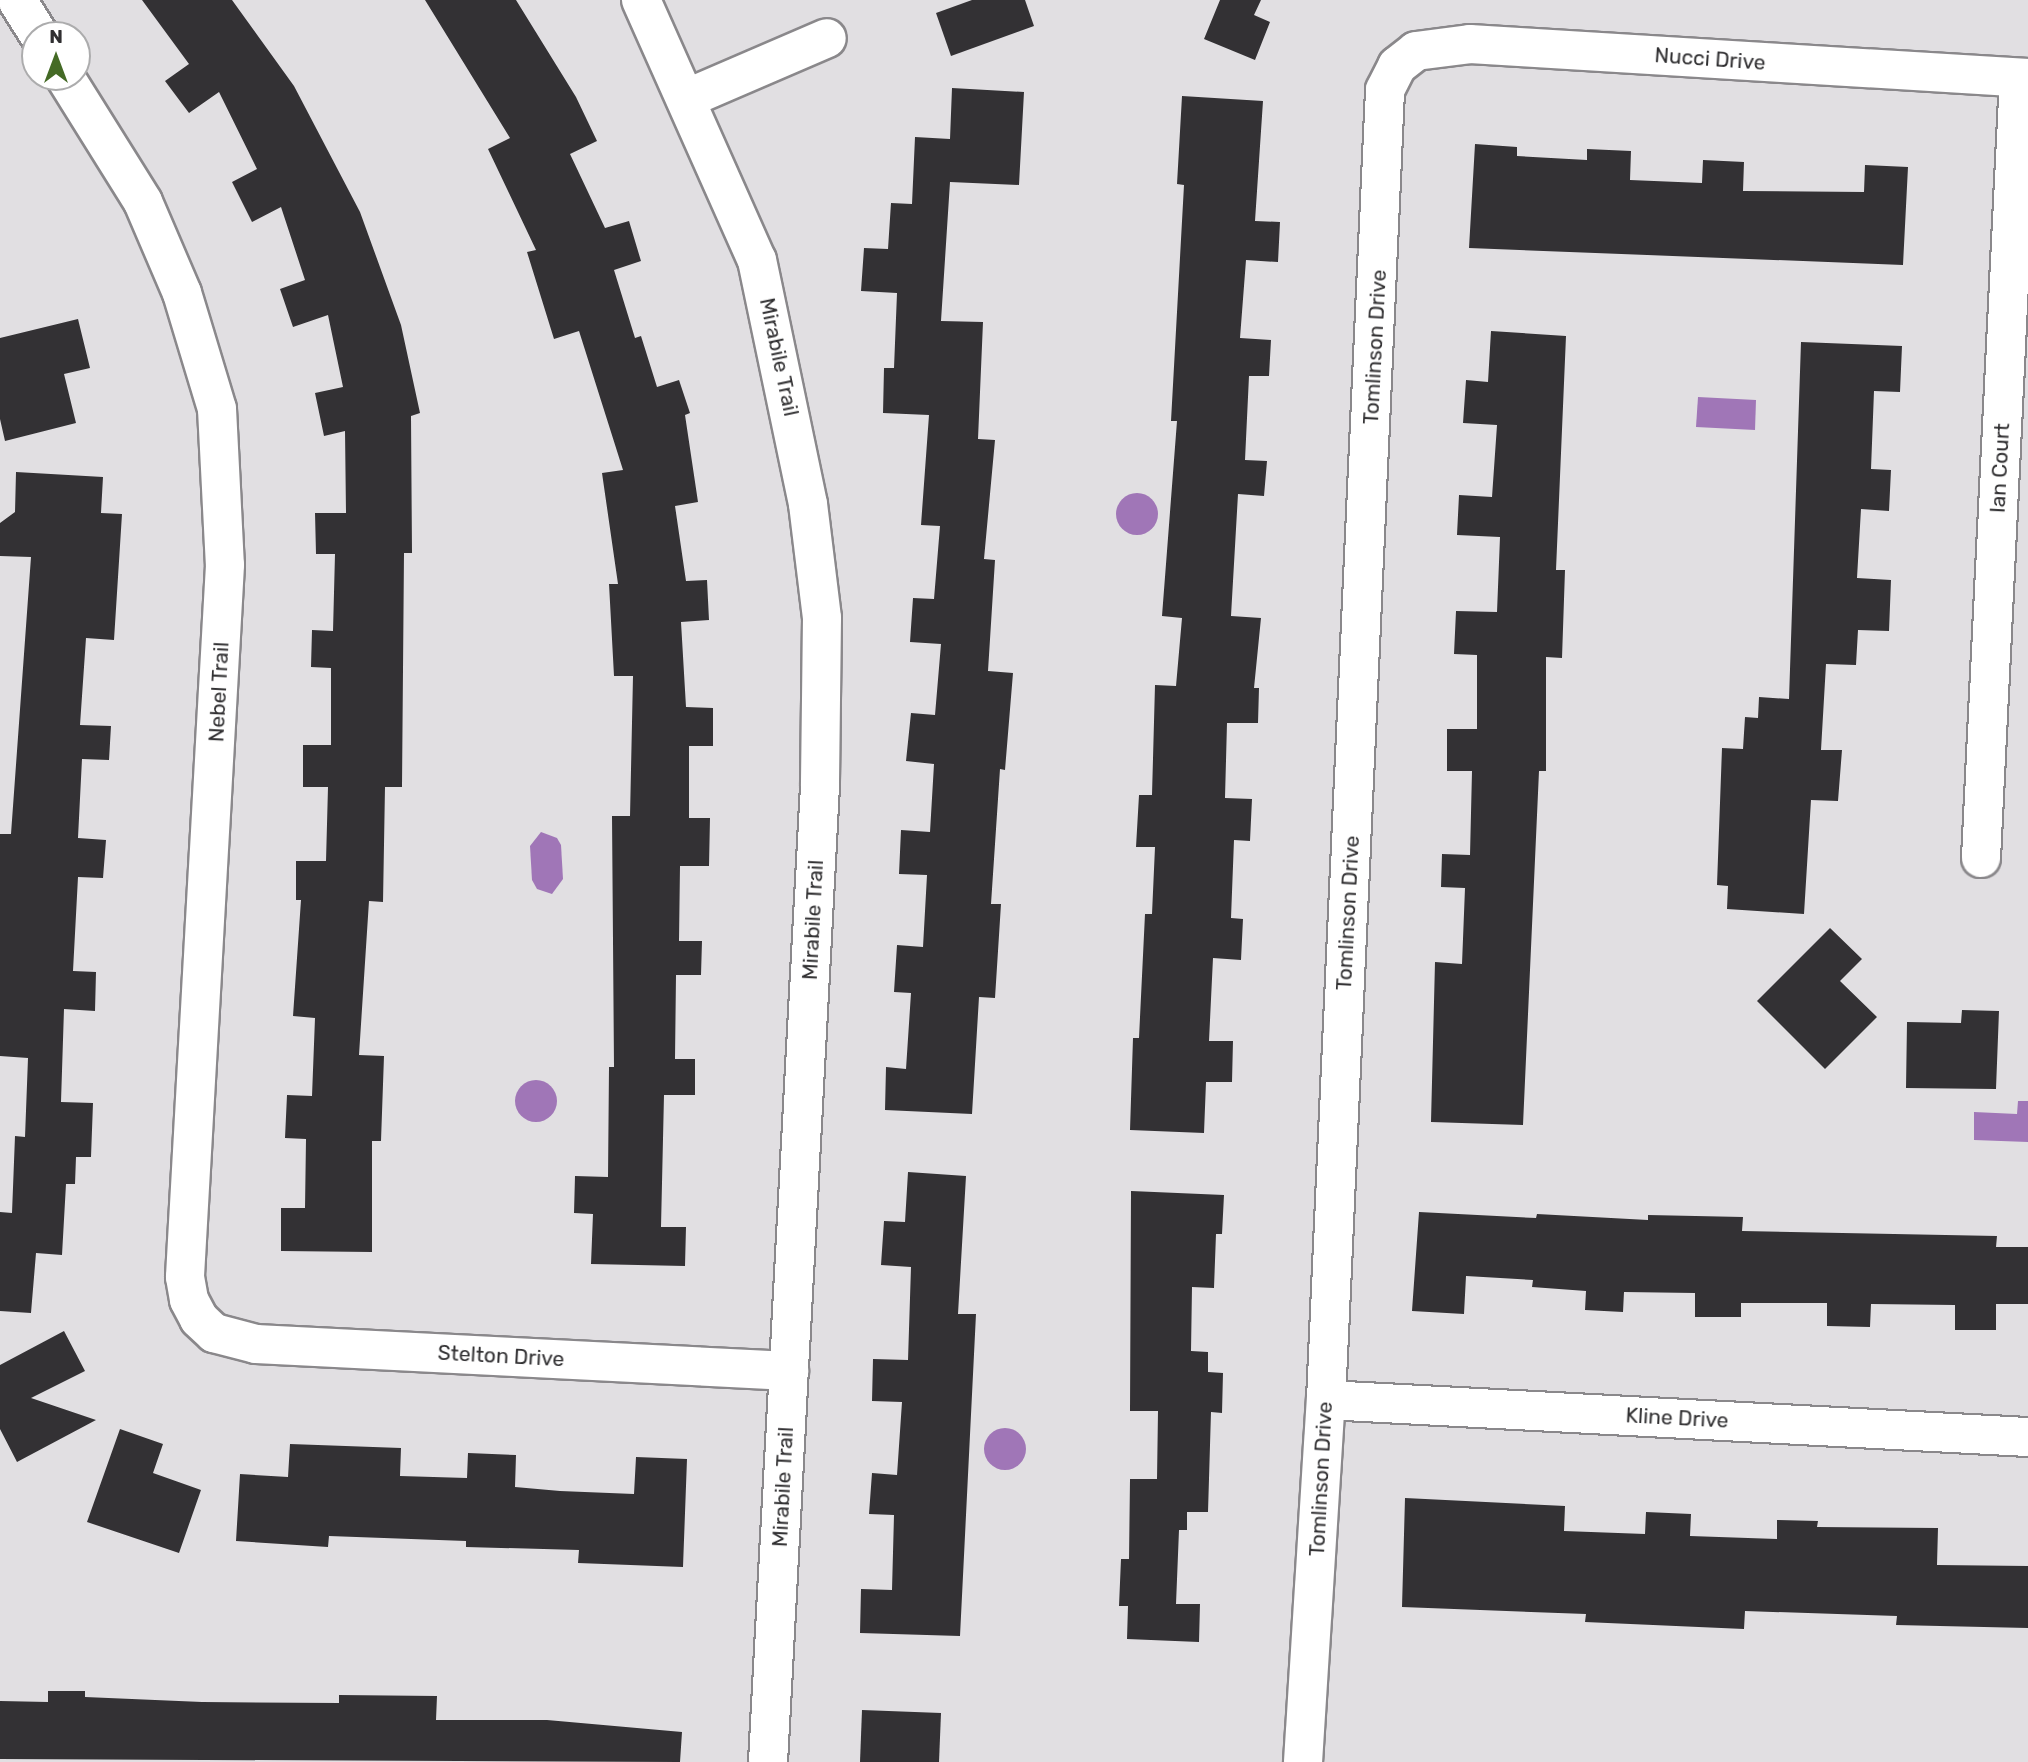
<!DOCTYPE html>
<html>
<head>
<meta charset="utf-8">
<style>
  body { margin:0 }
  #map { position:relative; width:2028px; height:1762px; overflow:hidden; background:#e1dfe2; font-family:Rubik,sans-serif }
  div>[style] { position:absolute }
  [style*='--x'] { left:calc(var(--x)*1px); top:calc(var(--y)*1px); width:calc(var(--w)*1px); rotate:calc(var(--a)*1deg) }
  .water>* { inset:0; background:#a076b7 }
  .round { border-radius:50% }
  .building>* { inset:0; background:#333134 }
  .roads { filter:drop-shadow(2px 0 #8a888b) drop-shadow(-2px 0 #8a888b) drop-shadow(0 2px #8a888b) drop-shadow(0 -2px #8a888b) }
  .minor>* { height:38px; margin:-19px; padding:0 19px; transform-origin:19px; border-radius:19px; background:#fff }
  span { translate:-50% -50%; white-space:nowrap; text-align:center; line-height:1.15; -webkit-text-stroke:7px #fff; paint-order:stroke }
  .street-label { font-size:21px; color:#302f31 }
  .north { position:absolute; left:21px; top:21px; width:70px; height:70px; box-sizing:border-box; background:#fff; border:2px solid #acacad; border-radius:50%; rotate:0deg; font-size:19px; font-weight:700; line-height:28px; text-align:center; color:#302f31 }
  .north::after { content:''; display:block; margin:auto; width:24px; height:32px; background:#446a25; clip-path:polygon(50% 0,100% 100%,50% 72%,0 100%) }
</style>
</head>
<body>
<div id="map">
  <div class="water">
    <div style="clip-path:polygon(1698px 397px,1756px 400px,1755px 430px,1696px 427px)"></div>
    <div class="round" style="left:1116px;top:493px;width:42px;height:42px"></div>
    <div style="clip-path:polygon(541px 832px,557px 838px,561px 845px,563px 879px,552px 894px,537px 889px,532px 880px,530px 846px)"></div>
    <div class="round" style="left:515px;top:1080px;width:42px;height:42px"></div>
    <div style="clip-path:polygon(2018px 1101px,2028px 1101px,2028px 1142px,1974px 1140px,1974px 1112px,2017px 1114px)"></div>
    <div class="round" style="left:984px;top:1428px;width:42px;height:42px"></div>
  </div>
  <div class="building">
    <div style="clip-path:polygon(142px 0,232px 0,294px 86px,360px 212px,401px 325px,420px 413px,411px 416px,412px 553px,404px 553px,402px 787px,385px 787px,383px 902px,369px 901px,359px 1055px,384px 1056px,381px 1141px,372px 1141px,372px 1252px,281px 1251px,281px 1208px,305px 1208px,306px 1139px,285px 1138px,287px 1095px,312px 1096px,315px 1018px,293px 1016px,301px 900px,296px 900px,296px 861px,326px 861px,328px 787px,303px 787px,303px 745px,331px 745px,331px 668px,311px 667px,312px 630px,333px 631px,335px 554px,316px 554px,315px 513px,346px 513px,345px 431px,324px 436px,315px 393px,343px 387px,328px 315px,293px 327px,280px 289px,305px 280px,281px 207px,252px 222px,232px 182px,257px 169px,219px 92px,189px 113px,165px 81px,189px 64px)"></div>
    <div style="clip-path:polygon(425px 0,516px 0,576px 97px,597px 141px,570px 154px,605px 228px,629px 221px,641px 261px,614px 270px,635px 338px,641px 336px,657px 387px,679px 380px,690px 413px,685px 415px,698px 502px,675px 506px,686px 581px,707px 580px,709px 620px,681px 622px,686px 707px,713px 708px,713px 746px,689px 746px,689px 818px,710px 818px,709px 866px,680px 866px,679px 941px,702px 941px,701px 975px,676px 975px,675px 1059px,695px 1059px,695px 1095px,664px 1095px,661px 1227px,686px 1227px,685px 1266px,591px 1264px,593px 1214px,574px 1213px,575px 1176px,608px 1177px,609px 1067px,614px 1067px,612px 816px,630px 816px,633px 676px,614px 676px,609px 584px,618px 584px,602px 473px,623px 470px,579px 331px,554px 339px,527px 252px,536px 250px,488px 149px,510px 138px)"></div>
    <div style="clip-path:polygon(972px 0,1025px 0,1034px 26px,951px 56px,936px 13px)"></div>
    <div style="clip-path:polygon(1220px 0,1261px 0,1254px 15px,1270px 22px,1255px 60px,1204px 39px)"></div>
    <div style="clip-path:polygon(952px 88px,1024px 92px,1019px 185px,950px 182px,941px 321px,983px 322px,978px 439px,995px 440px,984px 559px,995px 560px,988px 671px,1013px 673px,1005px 770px,1000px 769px,991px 904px,1001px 904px,995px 998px,979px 997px,972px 1114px,885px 1110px,886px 1067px,906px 1069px,911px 993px,894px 992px,897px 945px,923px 947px,927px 875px,899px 874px,901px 830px,930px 832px,934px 764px,906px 761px,911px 713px,935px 715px,941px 644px,910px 642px,913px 598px,934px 599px,940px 526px,921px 525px,929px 415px,883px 413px,884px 368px,894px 368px,897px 293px,861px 291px,864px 248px,888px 249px,891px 203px,912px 204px,915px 137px,950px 139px)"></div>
    <div style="clip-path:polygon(1182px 96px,1263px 101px,1255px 221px,1280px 222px,1278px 262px,1246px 260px,1240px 338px,1271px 340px,1269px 376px,1249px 376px,1245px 460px,1267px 461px,1264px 496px,1238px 494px,1231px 616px,1261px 618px,1254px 688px,1259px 688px,1258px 723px,1227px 723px,1225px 798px,1252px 799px,1250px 841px,1234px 840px,1231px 918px,1243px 919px,1241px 960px,1213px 958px,1209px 1041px,1233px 1041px,1232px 1082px,1206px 1082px,1204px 1133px,1130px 1130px,1133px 1038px,1139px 1038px,1145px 914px,1152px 914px,1155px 847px,1136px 847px,1139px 795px,1152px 795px,1155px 685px,1176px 686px,1182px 618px,1162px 616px,1177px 421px,1171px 421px,1184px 185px,1177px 184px)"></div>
    <div style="clip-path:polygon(1475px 144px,1517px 147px,1517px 156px,1587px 160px,1587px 149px,1631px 151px,1630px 180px,1702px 183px,1703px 160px,1744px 162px,1743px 191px,1864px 192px,1865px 165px,1908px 167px,1903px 265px,1469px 248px)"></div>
    <div style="clip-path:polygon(78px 319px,90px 368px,64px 374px,76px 423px,5px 441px,0 419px,0 338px)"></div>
    <div style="clip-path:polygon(1491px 331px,1566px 336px,1556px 570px,1565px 570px,1562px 658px,1546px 657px,1546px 771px,1539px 771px,1523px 1125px,1431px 1122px,1435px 962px,1462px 964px,1465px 888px,1441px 887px,1442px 854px,1470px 855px,1472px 771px,1447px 771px,1447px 729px,1477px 729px,1477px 655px,1454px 654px,1456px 611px,1497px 612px,1500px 537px,1457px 535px,1459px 495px,1492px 497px,1497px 425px,1463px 423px,1466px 380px,1488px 382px)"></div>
    <div style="clip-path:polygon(1801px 342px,1902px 346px,1900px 392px,1874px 391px,1871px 469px,1891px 470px,1889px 511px,1861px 509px,1857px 578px,1891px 580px,1889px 631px,1858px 630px,1856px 665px,1826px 664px,1821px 750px,1842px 750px,1838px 801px,1811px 800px,1804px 914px,1727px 909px,1728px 886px,1717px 885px,1722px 748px,1743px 749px,1745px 717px,1758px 718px,1759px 697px,1789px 699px)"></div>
    <div style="clip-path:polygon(16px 472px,103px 477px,101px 513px,122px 514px,114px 640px,86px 638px,80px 725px,111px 726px,109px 760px,82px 759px,78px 838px,106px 840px,103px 878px,78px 877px,73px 971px,96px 972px,95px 1011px,64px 1009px,61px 1102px,93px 1103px,91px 1157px,76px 1157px,75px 1184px,66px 1184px,62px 1255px,36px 1253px,31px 1313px,0 1311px,0 1212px,12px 1213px,15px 1136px,25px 1137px,28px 1058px,0 1056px,0 834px,11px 834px,31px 557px,0 556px,0 523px,15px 512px)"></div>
    <div style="clip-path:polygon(1830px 928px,1862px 959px,1840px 981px,1877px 1017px,1825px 1069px,1757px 1001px)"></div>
    <div style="clip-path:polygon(1962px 1010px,1999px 1011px,1996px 1089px,1906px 1088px,1907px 1022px,1961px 1023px)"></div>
    <div style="clip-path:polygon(908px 1172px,966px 1176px,958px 1314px,976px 1314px,960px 1636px,860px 1633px,861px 1589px,892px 1590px,894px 1515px,869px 1514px,872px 1473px,897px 1475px,902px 1402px,872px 1401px,873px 1359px,908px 1360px,911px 1267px,881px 1265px,884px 1221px,905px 1222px)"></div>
    <div style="clip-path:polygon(1131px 1191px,1224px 1195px,1222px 1234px,1216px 1234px,1214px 1288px,1192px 1287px,1191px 1351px,1208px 1352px,1208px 1372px,1223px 1373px,1222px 1413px,1211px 1412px,1208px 1512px,1187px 1512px,1187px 1530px,1179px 1530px,1176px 1604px,1200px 1604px,1199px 1642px,1127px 1639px,1128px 1606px,1119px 1606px,1121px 1559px,1129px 1559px,1130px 1479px,1157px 1479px,1158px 1411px,1130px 1411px)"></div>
    <div style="clip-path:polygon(1419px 1212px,1536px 1218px,1537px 1214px,1648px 1220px,1648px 1215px,1743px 1217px,1742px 1231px,1997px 1236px,1996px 1247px,2028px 1247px,2028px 1304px,1996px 1304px,1996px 1330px,1955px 1330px,1955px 1305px,1871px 1304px,1870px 1327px,1827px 1326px,1827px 1303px,1741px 1303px,1741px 1317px,1695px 1317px,1695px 1293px,1624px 1292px,1623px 1312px,1585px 1310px,1586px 1291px,1532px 1287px,1533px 1280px,1466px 1276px,1464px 1314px,1412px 1311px)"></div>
    <div style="clip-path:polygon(64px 1331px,85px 1371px,31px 1398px,96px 1420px,17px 1462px,0 1429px,0 1365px)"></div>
    <div style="clip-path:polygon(120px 1429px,163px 1444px,153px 1473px,201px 1490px,179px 1553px,87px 1522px)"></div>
    <div style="clip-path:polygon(290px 1444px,401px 1448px,400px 1476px,467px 1478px,468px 1453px,516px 1455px,515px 1487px,560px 1491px,634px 1494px,636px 1457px,687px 1459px,683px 1567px,578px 1563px,579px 1550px,466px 1547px,466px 1541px,329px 1536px,328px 1547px,236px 1541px,240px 1474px,288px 1477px)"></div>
    <div style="clip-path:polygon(1405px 1498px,1565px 1506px,1564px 1531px,1645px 1534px,1646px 1512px,1691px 1514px,1690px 1536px,1777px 1539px,1777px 1520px,1818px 1521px,1817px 1527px,1938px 1528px,1937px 1565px,2028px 1566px,2028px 1628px,1896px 1625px,1897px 1616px,1745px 1611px,1744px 1629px,1585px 1622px,1586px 1614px,1402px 1607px)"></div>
    <div style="clip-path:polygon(48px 1691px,85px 1691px,85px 1697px,202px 1702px,339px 1703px,339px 1695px,437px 1696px,436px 1720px,547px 1720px,682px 1732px,680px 1762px,0 1759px,0 1701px,48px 1702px)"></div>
    <div style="clip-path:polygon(862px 1710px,941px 1713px,939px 1762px,860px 1762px)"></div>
  </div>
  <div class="roads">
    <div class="minor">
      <div style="--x:17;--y:0;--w:41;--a:57.8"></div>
      <div style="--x:641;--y:0;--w:285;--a:66"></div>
      <div style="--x:757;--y:260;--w:249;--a:78.2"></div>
      <div style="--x:808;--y:504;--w:115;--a:83"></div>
      <div style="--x:822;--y:618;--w:168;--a:90.7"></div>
      <div style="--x:820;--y:786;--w:977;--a:93.05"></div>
      <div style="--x:65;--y:77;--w:147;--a:58"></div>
      <div style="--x:143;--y:202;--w:99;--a:66.8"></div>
      <div style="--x:182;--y:293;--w:121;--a:73.2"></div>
      <div style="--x:217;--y:409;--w:156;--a:87.1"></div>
      <div style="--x:225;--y:565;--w:713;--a:93.22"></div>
      <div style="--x:185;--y:1277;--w:23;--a:80"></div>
      <div style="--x:189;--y:1300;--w:21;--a:62"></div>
      <div style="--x:199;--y:1319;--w:21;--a:43"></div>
      <div style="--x:214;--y:1333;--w:43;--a:14.7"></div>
      <div style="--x:256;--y:1344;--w:534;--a:2.9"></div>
      <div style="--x:688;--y:98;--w:151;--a:-23.3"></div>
      <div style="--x:1981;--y:858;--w:781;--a:-87.21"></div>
      <div style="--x:1326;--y:1400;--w:703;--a:3.02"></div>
      <div style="--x:1303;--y:1762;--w:363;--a:-86.4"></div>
      <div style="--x:1326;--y:1400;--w:1311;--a:-87.42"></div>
      <div style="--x:1385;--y:90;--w:27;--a:-63"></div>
      <div style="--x:1397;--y:66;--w:24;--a:-38"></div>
      <div style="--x:1416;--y:51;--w:54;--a:-7.4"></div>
      <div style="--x:1470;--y:44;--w:559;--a:3.49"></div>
    </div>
  </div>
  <div class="street-label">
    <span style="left:1710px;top:59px;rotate:4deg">Nucci Drive</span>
    <span style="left:1375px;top:347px;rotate:-87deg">Tomlinson Drive</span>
    <span style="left:779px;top:357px;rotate:78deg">Mirabile Trail</span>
    <span style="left:2000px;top:468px;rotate:-87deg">Ian Court</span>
    <span style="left:219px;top:692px;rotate:-87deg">Nebel Trail</span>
    <span style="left:1348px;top:913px;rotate:-87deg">Tomlinson Drive</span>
    <span style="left:813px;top:920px;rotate:-87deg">Mirabile Trail</span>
    <span style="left:501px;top:1356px;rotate:3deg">Stelton Drive</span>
    <span style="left:1677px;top:1418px;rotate:3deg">Kline Drive</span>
    <span style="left:1321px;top:1479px;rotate:-87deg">Tomlinson Drive</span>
    <span style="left:783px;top:1487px;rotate:-87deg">Mirabile Trail</span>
  </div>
  <div class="north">N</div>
</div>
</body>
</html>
